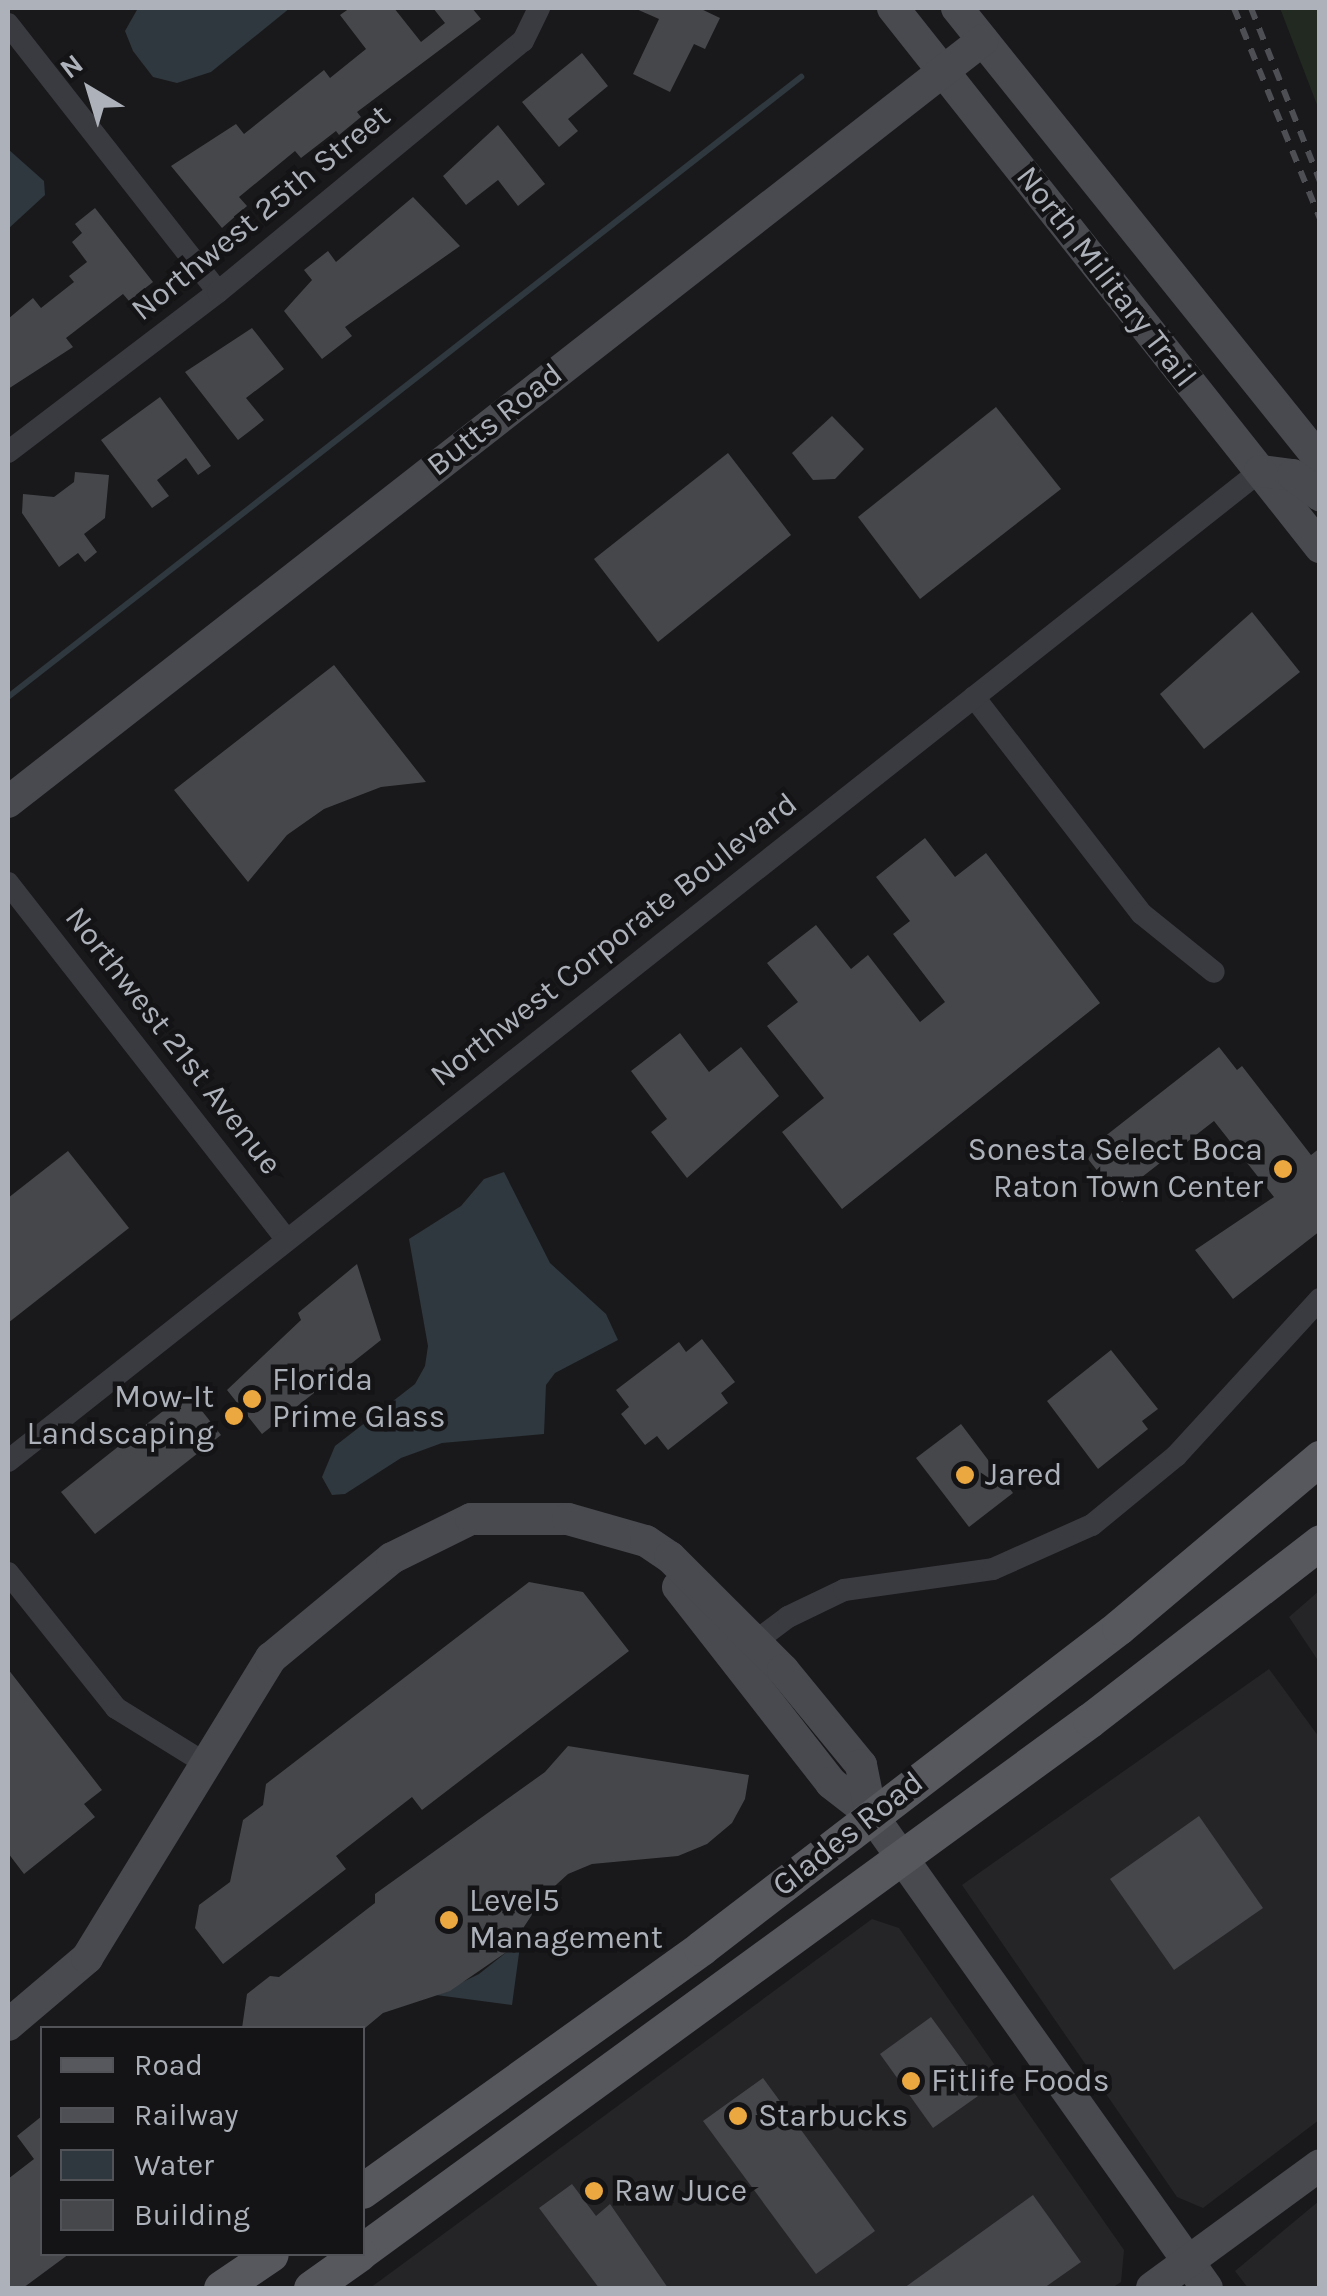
<!DOCTYPE html>
<html>
<head>
<meta charset="utf-8">
<style>
  body { margin:0 }
  #map { position:relative; width:1327px; height:2296px; overflow:hidden; background:#19191b; font-family:Karla,sans-serif }
  div>[style] { position:absolute }
  [style*='--x'] { left:calc(var(--x)*1px); top:calc(var(--y)*1px); width:calc(var(--w)*1px); rotate:calc(var(--a)*1deg) }
  .built>* { inset:0; background:#252528 }
  .green>* { inset:0; background:#212921 }
  .water>* { inset:0; background:#2f383e }
  .stream>* { height:6px; margin:-3px; padding:0 3px; transform-origin:3px; border-radius:3px; background:#2f383e }
  .building>* { inset:0; background:#46474b }
  .street>* { height:22px; margin:-11px; padding:0 11px; transform-origin:11px; border-radius:11px; background:#3a3b40 }
  .secondary>* { height:32px; margin:-16px; padding:0 16px; transform-origin:16px; border-radius:16px; background:#484a4f }
  .primary>* { height:35px; margin:-17.5px; padding:0 17.5px; transform-origin:17.5px; border-radius:17.5px; background:#56585e }
  .rail>* { height:6px; margin-top:-3px; transform-origin:0; background:repeating-linear-gradient(90deg,#4d4f54 0 12px,transparent 0 22px) }
  .dots>* { width:28px; height:28px; translate:-50% -50%; box-sizing:border-box; border:5px solid #141416; border-radius:50% }
  span { translate:-50% -50%; white-space:nowrap; text-align:center; line-height:1.15; -webkit-text-stroke:9px #141416; paint-order:stroke }
  .street-label { font-size:32px; color:#acb1ba }
  .poi-label { font-size:32px; color:#acb1ba }
  .right { translate:-100% -50%; text-align:right }
  .left { translate:0 -50%; text-align:left }
  .frame { position:absolute; inset:0; border:10px solid #acb1ba; pointer-events:none }
  .legend { position:absolute; left:40px; top:2026px; width:325px; height:230px; box-sizing:border-box; background:#141416; border:2px solid #515358; margin:0; padding:12px 18px; list-style:none; font-size:30px; color:#acb1ba }
  .legend li { display:flex; align-items:center; gap:20px; height:50px }
  .legend b { width:50px; border:2px solid #515358 }
  .north { position:absolute; left:40px; top:40px; width:100px; height:100px; -webkit-text-stroke:8px #141416; paint-order:stroke; rotate:322deg; font-size:28px; font-weight:700; line-height:40px; text-align:center; color:#acb1ba }
  .north::after { content:''; display:block; margin:auto; width:35px; height:45px; background:#acb1ba; clip-path:polygon(50% 0,100% 100%,50% 72%,0 100%) }
</style>
</head>
<body>
<div id="map">
  <div class="built">
    <div style="clip-path:polygon(1319px 1591px,1319px 1662px,1289px 1617px)"></div>
    <div style="clip-path:polygon(1269px 1669px,1319px 1737px,1319px 2120px,1203px 2208px,1177px 2197px,962px 1885px)"></div>
    <div style="clip-path:polygon(872px 1919px,899px 1928px,1124px 2250px,1121px 2282px,1112px 2288px,370px 2288px)"></div>
    <div style="clip-path:polygon(1319px 2201px,1319px 2288px,1248px 2288px,1235px 2271px)"></div>
  </div>
  <div class="green">
    <div style="clip-path:polygon(1280px 8px,1319px 8px,1319px 110px)"></div>
  </div>
  <div class="water">
    <div style="clip-path:polygon(138px 8px,290px 8px,211px 72px,177px 83px,153px 77px,133px 51px,125px 31px)"></div>
    <div style="clip-path:polygon(8px 149px,44px 181px,45px 195px,8px 229px)"></div>
    <div style="clip-path:polygon(504px 1172px,550px 1263px,606px 1314px,618px 1340px,555px 1373px,546px 1385px,544px 1434px,442px 1443px,401px 1458px,345px 1494px,332px 1495px,322px 1477px,335px 1446px,415px 1384px,425px 1366px,428px 1346px,409px 1239px,461px 1206px,484px 1179px)"></div>
    <div style="clip-path:polygon(523px 1924px,512px 2005px,436px 1995px,479px 1974px,508px 1951px)"></div>
  </div>
  <div class="stream">
    <div style="--x:8;--y:697;--w:1007;--a:-38.02"></div>
  </div>
  <div class="building">
    <div style="clip-path:polygon(350px 8px,394px 8px,421px 42px,445px 23px,433px 8px,472px 8px,481px 19px,357px 112px,361px 117px,339px 135px,336px 131px,301px 158px,295px 151px,239px 197px,247px 206px,222px 228px,171px 166px,236px 124px,244px 134px,324px 70px,330px 78px,366px 49px,340px 15px)"></div>
    <div style="clip-path:polygon(634px 8px,699px 8px,720px 18px,705px 49px,694px 44px,670px 92px,633px 74px,659px 19px)"></div>
    <div style="clip-path:polygon(582px 53px,608px 86px,568px 119px,578px 131px,559px 147px,522px 102px)"></div>
    <div style="clip-path:polygon(498px 125px,545px 184px,518px 206px,498px 180px,466px 205px,443px 176px)"></div>
    <div style="clip-path:polygon(413px 197px,460px 246px,345px 327px,352px 336px,322px 359px,284px 311px,312px 280px,304px 270px,328px 251px,336px 262px)"></div>
    <div style="clip-path:polygon(95px 208px,153px 282px,129px 301px,123px 294px,66px 338px,73px 347px,8px 389px,8px 319px,33px 298px,41px 308px,74px 282px,69px 276px,87px 262px,72px 242px,82px 233px,75px 224px)"></div>
    <div style="clip-path:polygon(252px 328px,284px 369px,246px 398px,264px 420px,238px 440px,185px 372px)"></div>
    <div style="clip-path:polygon(160px 397px,211px 466px,198px 475px,186px 458px,157px 480px,169px 496px,152px 508px,101px 440px)"></div>
    <div style="clip-path:polygon(996px 407px,1061px 489px,920px 599px,858px 517px)"></div>
    <div style="clip-path:polygon(832px 416px,864px 449px,835px 479px,813px 480px,792px 453px)"></div>
    <div style="clip-path:polygon(728px 453px,791px 535px,658px 642px,594px 559px)"></div>
    <div style="clip-path:polygon(75px 472px,109px 475px,105px 518px,84px 534px,97px 552px,85px 562px,78px 553px,59px 567px,22px 513px,23px 494px,54px 497px,74px 482px)"></div>
    <div style="clip-path:polygon(1252px 612px,1300px 672px,1204px 749px,1160px 694px)"></div>
    <div style="clip-path:polygon(334px 665px,426px 782px,381px 787px,324px 809px,287px 835px,248px 882px,174px 790px)"></div>
    <div style="clip-path:polygon(925px 838px,955px 877px,986px 853px,1100px 1003px,842px 1209px,782px 1132px,824px 1098px,767px 1026px,798px 1002px,767px 963px,816px 925px,851px 969px,868px 955px,920px 1022px,945px 1002px,893px 934px,910px 921px,876px 877px)"></div>
    <div style="clip-path:polygon(680px 1033px,709px 1072px,741px 1047px,779px 1096px,687px 1178px,651px 1132px,667px 1119px,631px 1071px)"></div>
    <div style="clip-path:polygon(1219px 1047px,1237px 1070px,1242px 1066px,1311px 1155px,1320px 1148px,1320px 1231px,1233px 1299px,1195px 1250px,1274px 1197px,1214px 1121px,1133px 1184px,1138px 1190px,1122px 1202px,1088px 1159px,1099px 1141px)"></div>
    <div style="clip-path:polygon(68px 1151px,129px 1228px,8px 1323px,8px 1198px)"></div>
    <div style="clip-path:polygon(357px 1264px,381px 1340px,262px 1434px,227px 1390px,301px 1320px,298px 1313px)"></div>
    <div style="clip-path:polygon(702px 1339px,735px 1382px,721px 1393px,728px 1403px,668px 1450px,657px 1436px,645px 1445px,621px 1414px,629px 1407px,616px 1390px,679px 1342px,686px 1352px)"></div>
    <div style="clip-path:polygon(1111px 1350px,1158px 1409px,1142px 1421px,1148px 1429px,1098px 1469px,1047px 1401px)"></div>
    <div style="clip-path:polygon(187px 1392px,221px 1435px,95px 1534px,61px 1492px)"></div>
    <div style="clip-path:polygon(961px 1424px,1013px 1493px,969px 1527px,916px 1458px)"></div>
    <div style="clip-path:polygon(529px 1582px,583px 1592px,629px 1651px,422px 1810px,412px 1797px,336px 1856px,346px 1869px,223px 1964px,195px 1928px,199px 1905px,230px 1882px,243px 1820px,263px 1805px,266px 1784px)"></div>
    <div style="clip-path:polygon(8px 1669px,102px 1790px,84px 1804px,95px 1817px,24px 1874px,8px 1853px)"></div>
    <div style="clip-path:polygon(568px 1746px,749px 1775px,745px 1799px,732px 1823px,707px 1844px,678px 1856px,592px 1864px,568px 1874px,545px 1895px,508px 1951px,450px 1991px,383px 2013px,365px 2028px,242px 2028px,247px 1994px,270px 1976px,279px 1977px,375px 1903px,375px 1894px,545px 1772px)"></div>
    <div style="clip-path:polygon(1199px 1816px,1263px 1908px,1174px 1970px,1110px 1879px)"></div>
    <div style="clip-path:polygon(931px 2017px,985px 2091px,933px 2128px,880px 2054px)"></div>
    <div style="clip-path:polygon(763px 2078px,875px 2231px,816px 2274px,703px 2121px)"></div>
    <div style="clip-path:polygon(42px 2116px,42px 2254px,69px 2254px,23px 2288px,8px 2288px,8px 2179px,34px 2159px,17px 2136px)"></div>
    <div style="clip-path:polygon(572px 2184px,596px 2216px,610px 2204px,668px 2288px,599px 2288px,539px 2208px)"></div>
    <div style="clip-path:polygon(1033px 2195px,1081px 2262px,1044px 2288px,904px 2288px)"></div>
  </div>
  <div class="street">
    <div style="--x:8;--y:24;--w:340;--a:51.9"></div>
    <div style="--x:8;--y:452;--w:264;--a:-37.3"></div>
    <div style="--x:218;--y:292;--w:395;--a:-39.5"></div>
    <div style="--x:523;--y:41;--w:37;--a:-64"></div>
    <div style="--x:974;--y:697;--w:274;--a:52.3"></div>
    <div style="--x:1142;--y:914;--w:92;--a:38.9"></div>
    <div style="--x:8;--y:883;--w:453;--a:52"></div>
    <div style="--x:8;--y:1461;--w:1596;--a:-38.33"></div>
    <div style="--x:8;--y:1573;--w:173;--a:51.3"></div>
    <div style="--x:116;--y:1708;--w:102;--a:31.8"></div>
    <div style="--x:744;--y:1650;--w:55;--a:-36.9"></div>
    <div style="--x:788;--y:1617;--w:62;--a:-25.7"></div>
    <div style="--x:844;--y:1590;--w:150;--a:-8"></div>
    <div style="--x:993;--y:1569;--w:108;--a:-24"></div>
    <div style="--x:1092;--y:1525;--w:109;--a:-39.4"></div>
    <div style="--x:1176;--y:1456;--w:213;--a:-47.5"></div>
  </div>
  <div class="secondary">
    <div style="--x:893;--y:8;--w:688;--a:51.61"></div>
    <div style="--x:957;--y:8;--w:580;--a:51.23"></div>
    <div style="--x:1260;--y:471;--w:33;--a:7"></div>
    <div style="--x:1293;--y:475;--w:34;--a:37"></div>
    <div style="--x:8;--y:802;--w:1237;--a:-38.01"></div>
    <div style="--x:678;--y:1587;--w:249;--a:52"></div>
    <div style="--x:831;--y:1783;--w:51;--a:37.8"></div>
    <div style="--x:871;--y:1814;--w:581;--a:54.67"></div>
    <div style="--x:8;--y:2025;--w:104;--a:-40.3"></div>
    <div style="--x:87;--y:1958;--w:352;--a:-58.5"></div>
    <div style="--x:271;--y:1658;--w:157;--a:-39.6"></div>
    <div style="--x:392;--y:1558;--w:88;--a:-26.3"></div>
    <div style="--x:471;--y:1519;--w:97;--a:0"></div>
    <div style="--x:568;--y:1519;--w:81;--a:15.8"></div>
    <div style="--x:646;--y:1541;--w:29;--a:34"></div>
    <div style="--x:670;--y:1557;--w:160;--a:45"></div>
    <div style="--x:783;--y:1670;--w:123;--a:50.6"></div>
    <div style="--x:861;--y:1765;--w:50;--a:78.5"></div>
    <div style="--x:1152;--y:2288;--w:208;--a:-36.2"></div>
  </div>
  <div class="primary">
    <div style="--x:362;--y:2191;--w:417;--a:-35.6"></div>
    <div style="--x:701;--y:1948;--w:527;--a:-37.52"></div>
    <div style="--x:1119;--y:1627;--w:263;--a:-40.1"></div>
    <div style="--x:362;--y:2251;--w:901;--a:-36.11"></div>
    <div style="--x:1090;--y:1720;--w:291;--a:-37.7"></div>
    <div style="--x:221;--y:2288;--w:60;--a:-34.2"></div>
    <div style="--x:311;--y:2288;--w:59;--a:-35.3"></div>
  </div>
  <div class="rail">
    <div style="--x:1234;--y:8;--w:228;--a:67.8"></div>
    <div style="--x:1251;--y:8;--w:186;--a:68.3"></div>
  </div>
  <div class="dots">
    <div style="left:1283px;top:1169px;background:#eba740"></div>
    <div style="left:252px;top:1399px;background:#eba740"></div>
    <div style="left:234px;top:1416px;background:#eba740"></div>
    <div style="left:965px;top:1475px;background:#eba740"></div>
    <div style="left:449px;top:1920px;background:#eba740"></div>
    <div style="left:911px;top:2081px;background:#eba740"></div>
    <div style="left:738px;top:2116px;background:#eba740"></div>
    <div style="left:594px;top:2191px;background:#eba740"></div>
  </div>
  <div class="street-label">
    <span style="left:261px;top:213px;rotate:-39deg">Northwest 25th Street</span>
    <span style="left:1106px;top:277px;rotate:52deg">North Military Trail</span>
    <span style="left:495px;top:420px;rotate:-38deg">Butts Road</span>
    <span style="left:614px;top:940px;rotate:-38deg">Northwest Corporate Boulevard</span>
    <span style="left:173px;top:1041px;rotate:52deg">Northwest 21st Avenue</span>
    <span style="left:848px;top:1834px;rotate:-38deg">Glades Road</span>
  </div>
  <div class="poi-label">
    <span class="right" style="left:1263px;top:1169px">Sonesta Select Boca<br>Raton Town Center</span>
    <span class="left" style="left:272px;top:1399px">Florida<br>Prime Glass</span>
    <span class="right" style="left:214px;top:1416px">Mow-It<br>Landscaping</span>
    <span class="left" style="left:985px;top:1475px">Jared</span>
    <span class="left" style="left:469px;top:1920px">Level5<br>Management</span>
    <span class="left" style="left:931px;top:2081px">Fitlife Foods</span>
    <span class="left" style="left:758px;top:2116px">Starbucks</span>
    <span class="left" style="left:614px;top:2191px">Raw Juce</span>
  </div>
  <div class="frame"></div>
  <ul class="legend">
  <li><b style="height:12px;background:#56585e"></b>Road</li>
  <li><b style="height:12px;background:#4d4f54"></b>Railway</li>
  <li><b style="height:28px;background:#2f383e"></b>Water</li>
  <li><b style="height:28px;background:#46474b"></b>Building</li>
  </ul>
  <div class="north">N</div>
</div>
</body>
</html>
